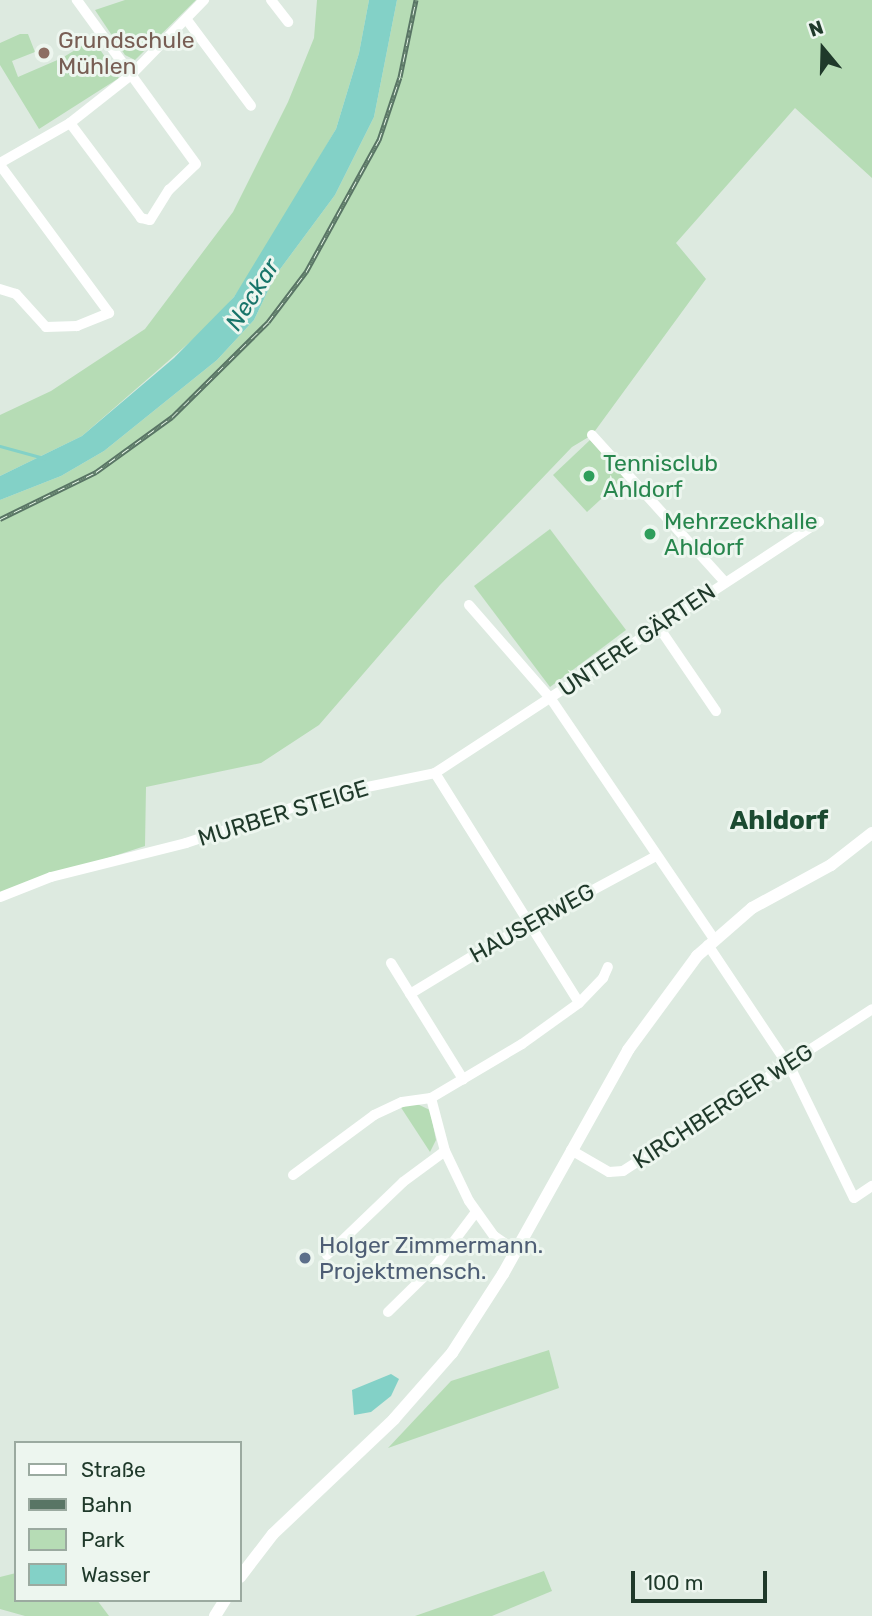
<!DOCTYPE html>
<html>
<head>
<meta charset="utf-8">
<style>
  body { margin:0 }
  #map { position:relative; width:872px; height:1616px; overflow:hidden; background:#ddeae0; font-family:Rubik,sans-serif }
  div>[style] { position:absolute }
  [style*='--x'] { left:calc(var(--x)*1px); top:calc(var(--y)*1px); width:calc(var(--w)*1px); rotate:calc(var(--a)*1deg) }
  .green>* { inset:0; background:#b6dcb5 }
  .water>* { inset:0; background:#83d1c7 }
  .stream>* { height:2.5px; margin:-1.25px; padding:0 1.25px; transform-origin:1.25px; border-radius:1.25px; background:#83d1c7 }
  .minor>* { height:10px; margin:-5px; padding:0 5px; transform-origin:5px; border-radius:5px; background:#fff }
  .tertiary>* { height:12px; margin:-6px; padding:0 6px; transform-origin:6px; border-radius:6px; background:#fff }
  .rail>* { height:5px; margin-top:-2.5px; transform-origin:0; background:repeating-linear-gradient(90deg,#edf6ef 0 8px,#597565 0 16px); box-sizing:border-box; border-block:2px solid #597565 }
  .dots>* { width:19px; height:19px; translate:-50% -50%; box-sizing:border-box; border:4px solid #edf6ef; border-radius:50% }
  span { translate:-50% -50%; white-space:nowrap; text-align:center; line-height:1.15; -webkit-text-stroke:6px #edf6ef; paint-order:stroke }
  .education-label { font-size:23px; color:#785e54 }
  .left { translate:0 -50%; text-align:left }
  .leisure-label { font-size:23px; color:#27864d }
  .street-label { font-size:23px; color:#1f392a }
  .service-label { font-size:23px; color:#4e5e75 }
  .water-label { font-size:24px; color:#18756a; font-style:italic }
  .quarter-label { font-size:26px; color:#1b4b31; font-weight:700 }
  .legend { position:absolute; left:14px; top:1441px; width:228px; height:161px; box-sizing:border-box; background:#edf6ef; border:2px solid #9baaa0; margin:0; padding:9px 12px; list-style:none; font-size:21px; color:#1f392a }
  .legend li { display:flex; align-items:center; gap:14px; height:35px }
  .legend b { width:35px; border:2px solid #9baaa0 }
  .north { position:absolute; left:788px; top:14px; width:70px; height:70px; -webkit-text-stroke:5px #edf6ef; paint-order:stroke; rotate:341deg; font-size:19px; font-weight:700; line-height:28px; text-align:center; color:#1f392a }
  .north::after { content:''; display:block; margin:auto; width:24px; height:32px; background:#1f392a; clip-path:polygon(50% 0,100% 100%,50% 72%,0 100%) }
  .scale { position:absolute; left:631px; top:1571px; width:136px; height:32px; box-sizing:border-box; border:4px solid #1f392a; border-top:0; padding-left:9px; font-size:21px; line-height:24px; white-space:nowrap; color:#1f392a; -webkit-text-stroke:5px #edf6ef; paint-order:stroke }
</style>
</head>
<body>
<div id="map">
  <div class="green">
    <div style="clip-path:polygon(125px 0,196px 0,135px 60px,125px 55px,95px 10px)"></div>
    <div style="clip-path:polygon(317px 0,369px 0,359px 53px,336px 129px,260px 259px,234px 297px,205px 329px,82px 436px,0 476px,0 415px,51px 391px,145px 329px,233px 212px,288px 102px,314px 38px)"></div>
    <div style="clip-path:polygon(397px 0,872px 0,872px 178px,795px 108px,676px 243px,706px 279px,592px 435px,572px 447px,440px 585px,319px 725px,261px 763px,146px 787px,145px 846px,0 893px,0 500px,61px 476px,104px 451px,217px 360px,254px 320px,275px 276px,335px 195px,374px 117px)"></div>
    <div style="clip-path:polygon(20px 34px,28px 34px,35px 52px,12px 61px,18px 77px,62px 58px,93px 39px,119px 78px,39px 129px,0 65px,0 43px)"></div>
    <div style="clip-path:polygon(590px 440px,624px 478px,587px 512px,553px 475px)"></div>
    <div style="clip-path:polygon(550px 529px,626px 630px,550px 687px,474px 586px)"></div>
    <div style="clip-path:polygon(415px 1103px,430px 1110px,436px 1140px,430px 1152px,400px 1106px)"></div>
    <div style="clip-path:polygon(549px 1350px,559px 1388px,388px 1448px,451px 1381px)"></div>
    <div style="clip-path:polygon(544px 1571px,552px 1591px,492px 1616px,415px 1616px)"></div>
    <div style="clip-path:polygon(16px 1573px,16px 1600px,97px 1600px,109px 1616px,25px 1616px,0 1609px,0 1577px)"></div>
  </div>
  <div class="water">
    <div style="clip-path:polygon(369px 0,397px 0,374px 117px,335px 195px,275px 276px,254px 320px,217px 360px,104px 451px,61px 476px,0 500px,0 476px,82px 436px,174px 358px,234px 297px,336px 129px,359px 53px)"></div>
    <div style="clip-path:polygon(391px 1374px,399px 1379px,391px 1396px,371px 1412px,354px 1415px,352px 1390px)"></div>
  </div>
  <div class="stream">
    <div style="--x:0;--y:446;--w:46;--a:15.3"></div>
  </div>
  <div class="minor">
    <div style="--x:271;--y:0;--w:28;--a:52"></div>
    <div style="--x:187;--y:20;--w:107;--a:53.3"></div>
    <div style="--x:70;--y:123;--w:119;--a:53.2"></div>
    <div style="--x:141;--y:218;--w:9;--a:13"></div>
    <div style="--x:150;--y:220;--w:36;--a:-58"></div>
    <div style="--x:169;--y:190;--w:37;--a:-44"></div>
    <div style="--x:196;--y:164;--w:203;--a:-126"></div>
    <div style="--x:0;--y:163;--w:81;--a:-29.7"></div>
    <div style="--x:70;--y:123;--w:78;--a:-38.2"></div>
    <div style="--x:131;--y:75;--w:105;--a:-45.8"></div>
    <div style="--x:0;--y:165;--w:184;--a:53.6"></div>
    <div style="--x:109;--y:313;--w:35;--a:158"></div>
    <div style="--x:77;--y:326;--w:31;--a:178"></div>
    <div style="--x:46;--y:327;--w:45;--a:-132.3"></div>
    <div style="--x:16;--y:294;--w:17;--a:-163"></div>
    <div style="--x:592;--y:435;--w:197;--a:47.9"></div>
    <div style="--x:469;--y:605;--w:125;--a:48.9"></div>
    <div style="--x:551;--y:699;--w:290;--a:55.8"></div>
    <div style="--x:658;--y:626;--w:103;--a:55.7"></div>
    <div style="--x:435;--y:773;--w:271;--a:57.9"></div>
    <div style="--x:0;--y:897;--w:55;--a:-21.4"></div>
    <div style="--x:51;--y:877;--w:139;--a:-14.1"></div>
    <div style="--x:186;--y:843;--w:155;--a:-18.4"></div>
    <div style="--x:333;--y:794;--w:104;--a:-11.6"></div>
    <div style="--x:435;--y:773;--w:459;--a:-33.2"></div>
    <div style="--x:708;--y:945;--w:151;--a:56.3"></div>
    <div style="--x:792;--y:1071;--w:141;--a:64"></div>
    <div style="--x:854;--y:1198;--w:22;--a:-34"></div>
    <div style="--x:391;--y:963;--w:137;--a:58.2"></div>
    <div style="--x:410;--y:994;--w:92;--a:-31.3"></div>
    <div style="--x:489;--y:946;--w:190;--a:-28.3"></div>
    <div style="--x:431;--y:1098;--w:55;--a:75.2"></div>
    <div style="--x:445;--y:1151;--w:55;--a:64.4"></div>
    <div style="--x:469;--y:1201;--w:43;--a:54.5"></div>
    <div style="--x:494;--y:1236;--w:25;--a:34"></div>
    <div style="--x:571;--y:1150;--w:44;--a:30.1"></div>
    <div style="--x:609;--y:1172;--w:14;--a:-4"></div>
    <div style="--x:623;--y:1171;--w:297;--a:-33"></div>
    <div style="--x:293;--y:1175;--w:101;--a:-36.5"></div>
    <div style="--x:374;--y:1115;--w:31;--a:-25"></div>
    <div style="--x:402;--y:1102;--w:29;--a:-8"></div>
    <div style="--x:431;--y:1098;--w:106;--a:-30.7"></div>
    <div style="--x:522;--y:1044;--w:70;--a:-35.7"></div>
    <div style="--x:579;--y:1003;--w:35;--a:-46"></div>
    <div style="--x:603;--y:978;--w:12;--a:-66"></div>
    <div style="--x:327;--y:1255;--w:105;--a:-43.8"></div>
    <div style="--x:403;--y:1182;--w:52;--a:-36.4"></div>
    <div style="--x:388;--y:1312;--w:67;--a:-44.4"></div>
    <div style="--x:436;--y:1265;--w:66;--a:-53"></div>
  </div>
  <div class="tertiary">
    <div style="--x:240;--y:1577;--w:54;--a:-52.5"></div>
    <div style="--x:273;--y:1534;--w:167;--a:-43.5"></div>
    <div style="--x:394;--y:1419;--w:88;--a:-48.7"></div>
    <div style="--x:452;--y:1353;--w:94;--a:-57.2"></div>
    <div style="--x:503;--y:1274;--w:257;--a:-60.8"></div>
    <div style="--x:628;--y:1050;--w:117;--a:-53.7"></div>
    <div style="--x:697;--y:956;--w:73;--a:-41.1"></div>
    <div style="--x:752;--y:908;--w:90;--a:-28.6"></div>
    <div style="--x:831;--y:865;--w:52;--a:-38"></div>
    <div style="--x:215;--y:1616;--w:19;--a:-58"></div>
  </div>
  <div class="rail">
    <div style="--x:0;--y:519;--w:107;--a:-26.1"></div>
    <div style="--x:96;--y:472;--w:94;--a:-35.9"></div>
    <div style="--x:172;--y:417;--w:135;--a:-44.7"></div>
    <div style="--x:268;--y:322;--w:63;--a:-52.8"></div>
    <div style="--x:306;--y:272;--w:151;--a:-61.1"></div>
    <div style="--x:379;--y:140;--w:66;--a:-71.6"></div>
    <div style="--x:400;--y:77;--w:79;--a:-78.3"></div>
  </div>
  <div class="dots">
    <div style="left:44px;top:53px;background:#8d6e63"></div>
    <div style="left:589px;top:476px;background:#2e9e5b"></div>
    <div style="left:650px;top:534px;background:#2e9e5b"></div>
    <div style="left:305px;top:1258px;background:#5c6f8a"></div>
  </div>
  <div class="education-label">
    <span class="left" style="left:58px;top:53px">Grundschule<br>Mühlen</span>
  </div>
  <div class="leisure-label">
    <span class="left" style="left:603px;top:476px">Tennisclub<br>Ahldorf</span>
    <span class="left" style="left:664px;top:534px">Mehrzeckhalle<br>Ahldorf</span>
  </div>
  <div class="street-label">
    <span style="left:637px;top:640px;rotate:-34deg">UNTERE GÄRTEN</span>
    <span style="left:283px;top:813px;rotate:-17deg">MURBER STEIGE</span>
    <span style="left:532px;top:923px;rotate:-29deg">HAUSERWEG</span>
    <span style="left:723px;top:1106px;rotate:-33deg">KIRCHBERGER WEG</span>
  </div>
  <div class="service-label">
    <span class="left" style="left:319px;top:1258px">Holger Zimmermann.<br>Projektmensch.</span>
  </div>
  <div class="water-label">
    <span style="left:253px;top:295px;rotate:-58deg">Neckar</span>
  </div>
  <div class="quarter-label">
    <span style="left:779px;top:821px">Ahldorf</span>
  </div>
  <ul class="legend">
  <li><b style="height:9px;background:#fff"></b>Straße</li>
  <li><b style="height:9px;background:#597565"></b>Bahn</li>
  <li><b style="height:19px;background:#b6dcb5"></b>Park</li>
  <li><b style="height:19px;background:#83d1c7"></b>Wasser</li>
  </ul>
  <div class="north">N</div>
  <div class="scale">100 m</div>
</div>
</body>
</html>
